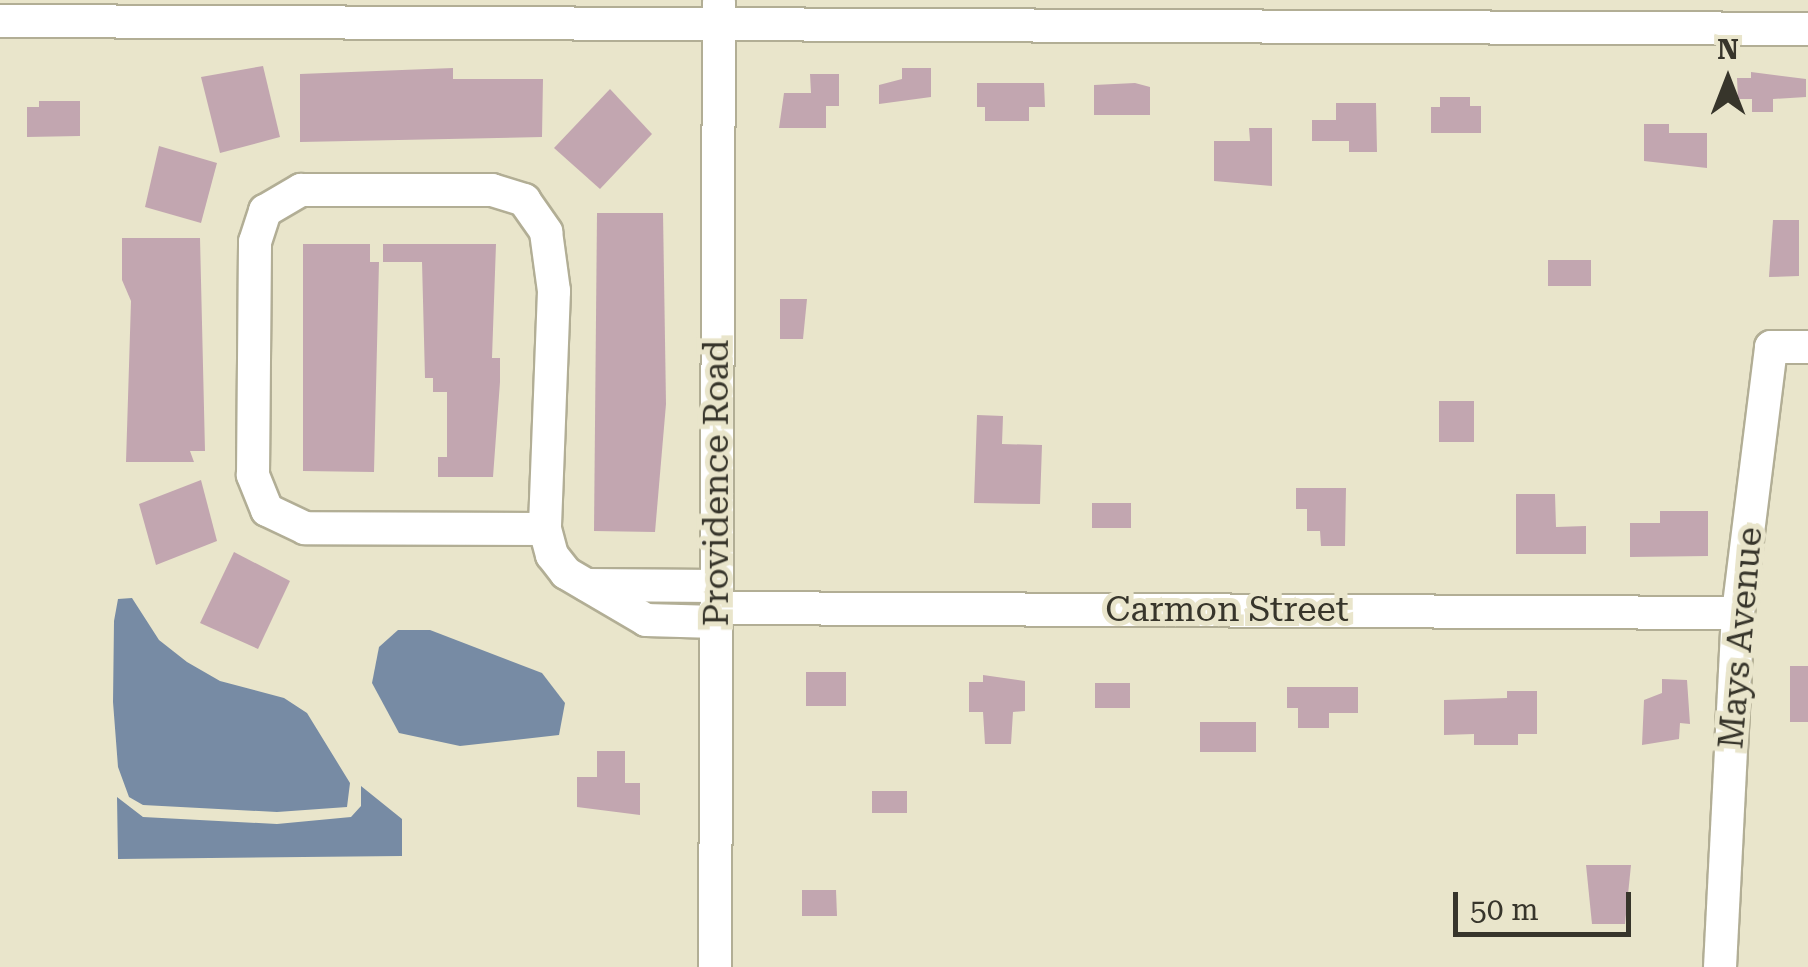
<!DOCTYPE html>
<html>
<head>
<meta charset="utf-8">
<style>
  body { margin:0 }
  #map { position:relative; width:1808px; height:967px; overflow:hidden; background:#e9e5cb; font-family:"Roboto Serif",serif }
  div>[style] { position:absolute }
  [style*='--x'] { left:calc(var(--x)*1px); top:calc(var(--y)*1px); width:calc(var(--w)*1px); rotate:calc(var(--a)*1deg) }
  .water>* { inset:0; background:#778ba4 }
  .building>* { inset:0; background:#c2a6b0 }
  .roads { filter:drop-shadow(2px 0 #b2ae95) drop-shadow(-2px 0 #b2ae95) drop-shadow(0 2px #b2ae95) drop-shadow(0 -2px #b2ae95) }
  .minor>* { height:32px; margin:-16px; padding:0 16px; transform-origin:16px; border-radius:16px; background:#fff }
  span { translate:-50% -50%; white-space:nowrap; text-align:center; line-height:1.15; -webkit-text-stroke:10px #e9e5cb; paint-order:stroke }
  .street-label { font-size:35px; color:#37352b }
  .north { position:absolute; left:1678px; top:30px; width:100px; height:100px; -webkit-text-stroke:8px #e9e5cb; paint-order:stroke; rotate:0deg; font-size:28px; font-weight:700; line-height:40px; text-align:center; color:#37352b }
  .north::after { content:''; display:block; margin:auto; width:35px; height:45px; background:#37352b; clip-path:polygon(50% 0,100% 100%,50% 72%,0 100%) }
  .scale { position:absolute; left:1453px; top:892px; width:178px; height:45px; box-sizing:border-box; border:5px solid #37352b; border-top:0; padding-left:12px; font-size:30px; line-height:35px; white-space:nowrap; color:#37352b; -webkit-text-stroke:8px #e9e5cb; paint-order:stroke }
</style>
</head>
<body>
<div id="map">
  <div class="water">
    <div style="clip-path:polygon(132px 598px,159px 640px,187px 662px,220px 681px,284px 698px,307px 713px,350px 783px,347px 807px,277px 812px,143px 805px,129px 797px,118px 767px,113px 702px,114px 621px,118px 599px)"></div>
    <div style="clip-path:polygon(398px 630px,430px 630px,542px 673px,565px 703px,559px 735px,460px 746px,399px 733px,372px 683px,379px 647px)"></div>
    <div style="clip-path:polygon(361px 786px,402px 819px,402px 856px,118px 859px,117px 797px,143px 817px,277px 824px,351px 817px,361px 806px)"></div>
  </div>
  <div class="building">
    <div style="clip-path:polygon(263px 66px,280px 137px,220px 153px,201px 77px)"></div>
    <div style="clip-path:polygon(453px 68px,453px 79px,543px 79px,542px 137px,300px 142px,300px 74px)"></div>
    <div style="clip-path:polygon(902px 68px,931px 68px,931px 97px,879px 104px,879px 85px,902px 79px)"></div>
    <div style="clip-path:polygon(1751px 72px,1806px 79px,1806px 97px,1773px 99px,1773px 112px,1752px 112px,1752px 99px,1738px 99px,1737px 78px,1751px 78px)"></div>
    <div style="clip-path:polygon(810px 74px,839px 74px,839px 106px,826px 106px,826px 128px,779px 128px,784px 93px,811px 93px)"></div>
    <div style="clip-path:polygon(977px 83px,1044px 83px,1045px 107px,1029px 107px,1029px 121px,985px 121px,985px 107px,977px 107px)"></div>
    <div style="clip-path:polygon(1135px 83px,1150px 87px,1150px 115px,1094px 115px,1094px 85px)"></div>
    <div style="clip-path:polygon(610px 89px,652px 134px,600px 189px,554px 148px)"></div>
    <div style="clip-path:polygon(1440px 97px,1470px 97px,1470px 106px,1481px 106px,1481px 133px,1431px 133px,1431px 107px,1440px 107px)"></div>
    <div style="clip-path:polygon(39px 101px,80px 101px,80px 136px,27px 137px,27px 107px,39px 107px)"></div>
    <div style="clip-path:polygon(1336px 103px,1376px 103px,1377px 152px,1349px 152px,1349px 141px,1312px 141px,1312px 120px,1336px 120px)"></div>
    <div style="clip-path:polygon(1644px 124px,1669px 124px,1669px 133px,1707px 133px,1707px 168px,1644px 161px)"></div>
    <div style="clip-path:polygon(1249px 128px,1272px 128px,1272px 186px,1214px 181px,1214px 141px,1250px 141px)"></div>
    <div style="clip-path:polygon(159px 146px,217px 163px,201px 223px,145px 207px)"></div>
    <div style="clip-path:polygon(597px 213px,663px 213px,666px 404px,655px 532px,594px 531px)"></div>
    <div style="clip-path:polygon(1773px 220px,1799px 220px,1799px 276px,1769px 277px)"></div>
    <div style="clip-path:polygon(122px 238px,200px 238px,205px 451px,190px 451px,194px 462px,126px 462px,131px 301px,122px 280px)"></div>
    <div style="clip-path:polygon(303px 244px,370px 244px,370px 262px,379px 262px,374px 472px,303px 471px)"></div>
    <div style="clip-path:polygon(383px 244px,496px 244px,492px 358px,500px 358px,500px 382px,493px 477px,438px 477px,438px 457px,447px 457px,447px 392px,433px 392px,433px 378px,425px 378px,422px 262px,383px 262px)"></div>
    <div style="clip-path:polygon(1548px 260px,1591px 260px,1591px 286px,1548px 286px)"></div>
    <div style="clip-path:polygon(780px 299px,807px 299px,803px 339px,780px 339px)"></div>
    <div style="clip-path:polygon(1439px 401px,1474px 401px,1474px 442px,1439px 442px)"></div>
    <div style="clip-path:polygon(977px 415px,1003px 416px,1002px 444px,1042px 445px,1040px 504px,974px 503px)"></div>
    <div style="clip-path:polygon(201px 480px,217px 541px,156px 565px,139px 504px)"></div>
    <div style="clip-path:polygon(1296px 488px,1346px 488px,1345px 546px,1321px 546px,1320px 531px,1307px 531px,1307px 509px,1296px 509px)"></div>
    <div style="clip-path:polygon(1516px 494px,1555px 494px,1556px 527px,1586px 526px,1586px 554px,1516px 554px)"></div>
    <div style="clip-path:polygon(1092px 503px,1131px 503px,1131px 528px,1092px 528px)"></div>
    <div style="clip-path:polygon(1660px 511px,1708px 511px,1708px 556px,1630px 557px,1630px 523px,1660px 523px)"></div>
    <div style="clip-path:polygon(234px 552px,290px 581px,258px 649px,200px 623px)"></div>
    <div style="clip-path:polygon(1790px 666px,1808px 666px,1808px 722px,1790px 722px)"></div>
    <div style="clip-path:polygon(806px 672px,846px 672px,846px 706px,806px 706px)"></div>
    <div style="clip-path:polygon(983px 675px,1025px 681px,1025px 711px,1013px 712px,1011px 744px,985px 744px,983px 712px,969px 712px,969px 682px,983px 682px)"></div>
    <div style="clip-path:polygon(1662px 679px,1687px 680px,1690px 724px,1680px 723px,1679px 739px,1642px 745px,1644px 700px,1662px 693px)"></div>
    <div style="clip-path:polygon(1095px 683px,1130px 683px,1130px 708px,1095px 708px)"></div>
    <div style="clip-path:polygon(1287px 687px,1358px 687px,1358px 713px,1329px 713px,1329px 728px,1298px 728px,1298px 708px,1287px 708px)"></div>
    <div style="clip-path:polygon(1507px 691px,1537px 691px,1537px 734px,1518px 734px,1518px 745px,1474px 745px,1474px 734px,1444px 735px,1444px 700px,1507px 698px)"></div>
    <div style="clip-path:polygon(1200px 722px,1256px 722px,1256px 752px,1200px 752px)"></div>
    <div style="clip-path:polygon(597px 751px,625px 751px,625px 783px,640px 783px,640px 815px,577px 807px,577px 777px,597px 777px)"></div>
    <div style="clip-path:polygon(872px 791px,907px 791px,907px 813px,872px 813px)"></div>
    <div style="clip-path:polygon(1586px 865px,1631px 865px,1625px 924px,1592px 924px)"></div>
    <div style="clip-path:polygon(802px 890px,836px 890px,837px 916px,802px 916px)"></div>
  </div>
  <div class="roads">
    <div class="minor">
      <div style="--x:0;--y:21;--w:1808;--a:0.25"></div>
      <div style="--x:545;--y:529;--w:240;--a:-179.8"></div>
      <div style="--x:305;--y:528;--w:42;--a:-154.7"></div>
      <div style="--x:267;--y:510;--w:38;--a:-112"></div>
      <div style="--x:253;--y:475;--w:233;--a:-89.5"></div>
      <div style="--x:255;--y:242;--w:33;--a:-72"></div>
      <div style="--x:265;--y:211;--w:42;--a:-30.3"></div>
      <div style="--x:301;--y:190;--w:191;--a:0"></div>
      <div style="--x:492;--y:190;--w:34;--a:17"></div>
      <div style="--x:524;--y:200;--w:39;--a:55"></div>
      <div style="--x:546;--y:232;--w:60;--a:82.3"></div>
      <div style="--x:554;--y:291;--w:238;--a:92.2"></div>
      <div style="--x:545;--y:529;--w:27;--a:75"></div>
      <div style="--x:552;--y:555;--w:23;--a:52"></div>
      <div style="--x:566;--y:573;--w:93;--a:30.4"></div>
      <div style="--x:646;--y:620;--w:70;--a:1.6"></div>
      <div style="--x:587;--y:585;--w:129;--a:0.4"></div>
      <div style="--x:716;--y:608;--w:1022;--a:0.28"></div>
      <div style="--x:715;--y:967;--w:965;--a:-89.76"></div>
      <div style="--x:1720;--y:967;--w:354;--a:-87.1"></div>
      <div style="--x:1738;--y:613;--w:268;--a:-82.9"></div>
      <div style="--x:1771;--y:347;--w:37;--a:0"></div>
    </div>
  </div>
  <div class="street-label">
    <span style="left:717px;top:483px;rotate:-90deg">Providence Road</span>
    <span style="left:1227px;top:610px">Carmon Street</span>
    <span style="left:1741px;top:638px;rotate:-85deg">Mays Avenue</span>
  </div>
  <div class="north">N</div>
  <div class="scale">50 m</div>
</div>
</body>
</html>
